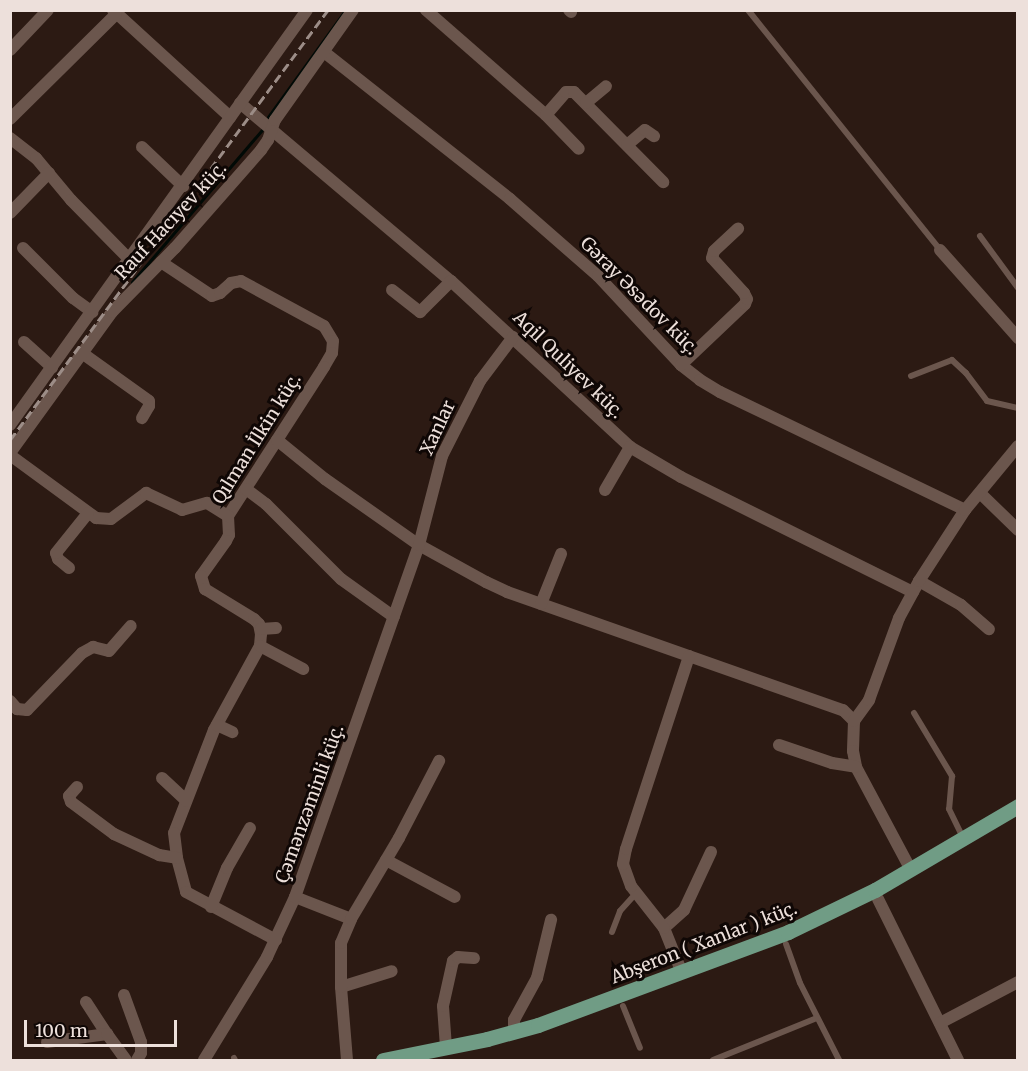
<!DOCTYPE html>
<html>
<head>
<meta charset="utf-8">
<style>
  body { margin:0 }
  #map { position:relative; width:1028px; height:1071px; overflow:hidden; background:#2c1a13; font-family:Merriweather,serif }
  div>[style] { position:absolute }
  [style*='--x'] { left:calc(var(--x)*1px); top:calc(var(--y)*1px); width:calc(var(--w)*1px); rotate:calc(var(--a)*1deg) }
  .stream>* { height:3px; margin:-1.5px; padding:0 1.5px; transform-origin:1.5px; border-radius:1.5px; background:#010a06 }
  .lane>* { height:6px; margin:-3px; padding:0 3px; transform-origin:3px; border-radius:3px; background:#6b564d }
  .street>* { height:12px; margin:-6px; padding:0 6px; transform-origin:6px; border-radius:6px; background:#6b564d }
  .primary>* { height:15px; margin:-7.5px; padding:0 7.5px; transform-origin:7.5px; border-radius:7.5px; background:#709c85 }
  .rail>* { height:3px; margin-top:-1.5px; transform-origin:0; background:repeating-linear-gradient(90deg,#9c8d87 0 9px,transparent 0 13.5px) }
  span { translate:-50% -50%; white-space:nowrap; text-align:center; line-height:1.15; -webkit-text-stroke:6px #0f0705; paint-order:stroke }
  .street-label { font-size:18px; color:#ede0db }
  .frame { position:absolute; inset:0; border:12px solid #ede0db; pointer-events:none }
  .scale { position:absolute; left:24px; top:1020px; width:153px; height:27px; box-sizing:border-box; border:3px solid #ede0db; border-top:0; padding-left:8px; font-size:18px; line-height:21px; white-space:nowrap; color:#ede0db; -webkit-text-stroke:4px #0f0705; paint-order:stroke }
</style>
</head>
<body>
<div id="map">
  <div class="stream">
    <div style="--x:268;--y:117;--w:130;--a:-54.1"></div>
    <div style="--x:132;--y:282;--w:200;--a:-49.5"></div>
  </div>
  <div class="lane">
    <div style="--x:748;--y:10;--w:307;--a:51.3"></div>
    <div style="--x:980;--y:236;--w:64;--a:53.8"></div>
    <div style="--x:911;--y:376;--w:44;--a:-21.3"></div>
    <div style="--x:952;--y:360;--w:19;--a:43"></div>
    <div style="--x:966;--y:373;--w:35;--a:53"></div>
    <div style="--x:987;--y:401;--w:32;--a:13"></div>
    <div style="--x:914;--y:713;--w:74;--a:58.9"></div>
    <div style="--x:952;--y:776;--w:33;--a:95"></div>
    <div style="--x:949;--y:809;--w:32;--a:64"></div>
    <div style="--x:612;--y:932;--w:22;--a:-69"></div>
    <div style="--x:620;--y:911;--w:24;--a:-48"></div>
    <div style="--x:786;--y:944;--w:41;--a:70.3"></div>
    <div style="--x:800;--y:983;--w:86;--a:63.1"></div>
    <div style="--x:623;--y:1006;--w:45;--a:68"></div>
    <div style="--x:234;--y:1058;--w:2;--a:63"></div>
    <div style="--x:713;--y:1060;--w:112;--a:-22"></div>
  </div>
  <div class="street">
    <div style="--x:113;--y:10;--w:159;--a:42.4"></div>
    <div style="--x:426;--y:10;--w:159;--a:41.2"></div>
    <div style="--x:546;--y:115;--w:30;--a:-49"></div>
    <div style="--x:566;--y:92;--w:8;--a:0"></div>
    <div style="--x:574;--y:92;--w:127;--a:45.3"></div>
    <div style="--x:569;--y:10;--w:3;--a:45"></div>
    <div style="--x:10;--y:50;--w:55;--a:-46.5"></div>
    <div style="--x:324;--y:52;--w:237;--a:38.3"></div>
    <div style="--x:510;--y:199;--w:117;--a:41.2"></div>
    <div style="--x:598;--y:276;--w:122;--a:47"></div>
    <div style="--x:681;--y:365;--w:24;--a:38"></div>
    <div style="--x:700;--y:380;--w:23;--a:31"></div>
    <div style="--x:720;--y:392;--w:272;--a:25.7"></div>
    <div style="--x:240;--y:103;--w:276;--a:40.2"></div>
    <div style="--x:451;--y:281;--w:244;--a:42.8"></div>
    <div style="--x:630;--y:447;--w:59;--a:30.5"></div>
    <div style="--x:681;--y:477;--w:259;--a:26.4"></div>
    <div style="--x:586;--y:103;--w:26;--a:-40"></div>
    <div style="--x:546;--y:115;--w:47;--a:45.9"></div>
    <div style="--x:10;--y:119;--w:149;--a:-44.7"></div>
    <div style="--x:10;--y:138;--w:33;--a:38"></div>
    <div style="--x:36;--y:158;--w:55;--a:50.2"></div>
    <div style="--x:71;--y:200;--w:84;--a:45.5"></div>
    <div style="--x:627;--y:145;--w:23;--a:-40"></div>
    <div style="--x:645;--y:130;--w:11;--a:34"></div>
    <div style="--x:142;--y:147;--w:57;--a:43.6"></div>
    <div style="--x:10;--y:213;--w:56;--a:-45.7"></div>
    <div style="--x:23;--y:248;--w:71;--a:45"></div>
    <div style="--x:73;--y:298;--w:24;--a:36"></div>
    <div style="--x:940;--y:250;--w:118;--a:48.4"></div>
    <div style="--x:161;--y:262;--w:61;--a:33.7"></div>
    <div style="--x:212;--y:296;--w:9;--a:-21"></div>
    <div style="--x:220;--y:293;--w:15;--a:-42"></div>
    <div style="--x:231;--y:283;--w:10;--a:-11"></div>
    <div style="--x:241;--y:281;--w:94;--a:28.5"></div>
    <div style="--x:324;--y:326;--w:17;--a:59"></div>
    <div style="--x:333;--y:341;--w:12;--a:95"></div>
    <div style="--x:332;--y:353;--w:16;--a:120"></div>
    <div style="--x:324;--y:367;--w:177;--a:122.8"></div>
    <div style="--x:228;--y:516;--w:19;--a:87"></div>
    <div style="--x:229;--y:535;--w:7;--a:117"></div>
    <div style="--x:226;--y:541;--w:43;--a:125.5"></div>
    <div style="--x:201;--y:576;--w:14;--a:73"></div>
    <div style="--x:205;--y:589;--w:57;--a:31.5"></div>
    <div style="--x:254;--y:619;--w:7;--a:45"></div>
    <div style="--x:259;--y:624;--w:10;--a:79"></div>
    <div style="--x:261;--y:634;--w:12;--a:95"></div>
    <div style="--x:260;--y:646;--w:96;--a:118.7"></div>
    <div style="--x:214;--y:730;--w:110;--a:111.2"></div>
    <div style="--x:174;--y:833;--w:25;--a:83"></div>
    <div style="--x:177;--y:858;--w:35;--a:75"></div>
    <div style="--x:186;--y:892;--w:102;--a:28.1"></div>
    <div style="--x:392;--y:290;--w:36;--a:38"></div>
    <div style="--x:420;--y:312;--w:44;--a:-45"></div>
    <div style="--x:24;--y:342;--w:38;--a:42"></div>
    <div style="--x:82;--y:353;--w:82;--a:35.6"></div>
    <div style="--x:149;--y:401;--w:5;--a:90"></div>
    <div style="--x:149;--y:406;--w:14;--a:120"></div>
    <div style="--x:681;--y:365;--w:88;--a:-43.6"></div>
    <div style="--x:745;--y:304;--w:5;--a:-68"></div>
    <div style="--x:747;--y:299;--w:7;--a:-117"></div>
    <div style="--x:744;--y:293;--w:47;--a:-132.4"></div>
    <div style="--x:712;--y:258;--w:7;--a:-74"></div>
    <div style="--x:714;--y:251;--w:33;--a:-43"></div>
    <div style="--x:10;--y:425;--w:510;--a:-54.41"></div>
    <div style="--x:277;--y:440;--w:62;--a:39.1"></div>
    <div style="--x:325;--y:479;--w:115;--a:35.1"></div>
    <div style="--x:419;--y:545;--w:77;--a:28.9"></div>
    <div style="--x:486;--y:582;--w:23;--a:25"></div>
    <div style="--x:507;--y:592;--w:356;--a:19.4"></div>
    <div style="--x:843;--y:710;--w:16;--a:45"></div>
    <div style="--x:854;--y:721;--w:30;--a:92"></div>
    <div style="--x:853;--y:751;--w:16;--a:79"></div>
    <div style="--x:856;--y:767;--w:117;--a:61.9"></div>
    <div style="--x:10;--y:453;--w:174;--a:-54.1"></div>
    <div style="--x:112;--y:312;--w:90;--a:-45.5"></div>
    <div style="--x:175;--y:248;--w:130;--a:-48.7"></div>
    <div style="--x:261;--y:150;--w:12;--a:-55"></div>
    <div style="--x:268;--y:140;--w:21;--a:-71"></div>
    <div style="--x:275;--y:120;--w:135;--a:-54.7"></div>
    <div style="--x:10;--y:455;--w:107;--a:36.2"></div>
    <div style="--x:96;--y:518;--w:15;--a:4"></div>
    <div style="--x:111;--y:519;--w:44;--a:-36.6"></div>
    <div style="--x:146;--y:493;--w:40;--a:25"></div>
    <div style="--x:182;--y:510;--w:26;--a:-16"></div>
    <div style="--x:207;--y:503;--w:25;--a:32"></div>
    <div style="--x:246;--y:489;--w:25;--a:37"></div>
    <div style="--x:266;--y:504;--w:106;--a:45"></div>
    <div style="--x:341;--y:579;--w:65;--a:35.6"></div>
    <div style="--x:605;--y:490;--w:50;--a:-59.8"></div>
    <div style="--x:980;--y:493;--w:53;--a:44.2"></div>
    <div style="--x:69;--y:568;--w:14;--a:-141"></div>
    <div style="--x:58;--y:559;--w:6;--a:-108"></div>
    <div style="--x:56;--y:553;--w:51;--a:-51.3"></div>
    <div style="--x:919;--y:581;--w:48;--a:29.7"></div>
    <div style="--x:961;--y:605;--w:37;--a:41"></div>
    <div style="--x:541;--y:604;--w:54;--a:-68.2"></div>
    <div style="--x:261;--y:629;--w:15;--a:-4"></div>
    <div style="--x:260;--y:646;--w:49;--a:28.1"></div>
    <div style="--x:10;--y:701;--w:11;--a:49"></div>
    <div style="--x:17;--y:709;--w:10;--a:6"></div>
    <div style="--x:27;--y:710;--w:79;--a:-46"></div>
    <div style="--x:82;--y:653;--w:13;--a:-29"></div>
    <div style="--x:93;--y:647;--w:16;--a:14"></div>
    <div style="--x:109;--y:651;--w:33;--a:-49"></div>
    <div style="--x:854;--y:721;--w:26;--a:-54"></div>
    <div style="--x:869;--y:700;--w:87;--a:-69.9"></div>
    <div style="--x:899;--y:618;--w:42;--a:-61.6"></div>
    <div style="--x:919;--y:581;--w:85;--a:-57.1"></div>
    <div style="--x:965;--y:510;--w:83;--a:-50.4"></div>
    <div style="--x:217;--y:725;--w:17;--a:25"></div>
    <div style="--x:779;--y:745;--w:56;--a:18.8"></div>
    <div style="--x:832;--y:763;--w:24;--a:9"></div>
    <div style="--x:162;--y:778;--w:33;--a:43"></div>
    <div style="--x:77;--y:787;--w:12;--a:132"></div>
    <div style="--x:69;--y:796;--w:6;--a:72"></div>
    <div style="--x:71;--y:802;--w:54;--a:36.7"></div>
    <div style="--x:114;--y:834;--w:50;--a:25"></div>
    <div style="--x:159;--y:855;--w:18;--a:9"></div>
    <div style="--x:386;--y:860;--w:78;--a:28.2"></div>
    <div style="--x:295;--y:897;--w:60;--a:21.4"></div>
    <div style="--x:878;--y:899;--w:180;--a:63.6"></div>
    <div style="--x:211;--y:907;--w:42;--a:-67.7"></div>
    <div style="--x:227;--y:868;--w:46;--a:-60.1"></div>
    <div style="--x:664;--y:928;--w:27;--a:-42"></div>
    <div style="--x:684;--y:910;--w:64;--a:-65"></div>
    <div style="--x:682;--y:973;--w:48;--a:-111.8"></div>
    <div style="--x:664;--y:928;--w:53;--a:-128.2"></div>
    <div style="--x:631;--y:886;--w:23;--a:-110"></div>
    <div style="--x:623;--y:864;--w:15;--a:-79"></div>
    <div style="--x:626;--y:849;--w:203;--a:-71.9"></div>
    <div style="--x:341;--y:987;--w:53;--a:-17.4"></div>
    <div style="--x:124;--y:995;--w:50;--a:70.1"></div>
    <div style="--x:141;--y:1042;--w:11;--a:90"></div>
    <div style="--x:141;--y:1053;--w:8;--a:120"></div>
    <div style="--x:86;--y:1002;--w:38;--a:57"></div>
    <div style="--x:940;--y:1023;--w:88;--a:-27.7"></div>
    <div style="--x:514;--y:1032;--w:12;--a:-90"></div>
    <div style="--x:514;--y:1020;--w:48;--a:-61.3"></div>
    <div style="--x:537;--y:978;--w:60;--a:-76.4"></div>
    <div style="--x:47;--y:1042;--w:61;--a:-7.6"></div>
    <div style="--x:107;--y:1034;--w:32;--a:54"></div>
    <div style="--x:446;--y:1047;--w:41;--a:-94.2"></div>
    <div style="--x:443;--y:1006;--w:46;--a:-77.5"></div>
    <div style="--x:453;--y:961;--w:6;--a:-39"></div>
    <div style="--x:458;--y:957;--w:16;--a:4"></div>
    <div style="--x:204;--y:1060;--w:121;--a:-58.5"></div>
    <div style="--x:267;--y:957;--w:66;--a:-65"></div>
    <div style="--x:295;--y:897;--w:373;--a:-70.6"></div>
    <div style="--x:419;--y:545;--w:92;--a:-75.5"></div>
    <div style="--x:442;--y:456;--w:84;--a:-63.1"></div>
    <div style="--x:480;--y:381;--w:55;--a:-53.1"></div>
    <div style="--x:347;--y:1060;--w:73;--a:-94.7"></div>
    <div style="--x:341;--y:987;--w:44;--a:-90"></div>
    <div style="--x:341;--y:943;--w:26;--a:-67"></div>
    <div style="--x:351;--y:919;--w:94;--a:-59.3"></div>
    <div style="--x:399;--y:838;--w:87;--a:-62.5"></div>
  </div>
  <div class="primary">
    <div style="--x:383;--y:1060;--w:106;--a:-11.4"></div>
    <div style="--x:487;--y:1039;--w:53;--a:-15.4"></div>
    <div style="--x:538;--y:1025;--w:267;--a:-20.4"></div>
    <div style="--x:788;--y:932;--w:97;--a:-25.8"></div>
    <div style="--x:875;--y:890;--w:166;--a:-30.4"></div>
  </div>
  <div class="rail">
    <div style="--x:10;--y:440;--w:535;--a:-53.52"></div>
  </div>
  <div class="street-label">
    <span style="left:171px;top:221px;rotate:-47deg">Rauf Hacıyev küç.</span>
    <span style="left:639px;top:296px;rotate:45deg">Gəray Əsədov küç.</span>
    <span style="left:568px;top:365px;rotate:44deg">Aqil Quliyev küç.</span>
    <span style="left:438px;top:428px;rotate:-65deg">Xanlar</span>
    <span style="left:257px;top:439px;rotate:-58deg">Qılman İlkin küç.</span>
    <span style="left:310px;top:804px;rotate:-70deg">Çəmənzəminli küç.</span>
    <span style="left:704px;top:943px;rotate:-21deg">Abşeron ( Xanlar ) küç.</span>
  </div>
  <div class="frame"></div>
  <div class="scale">100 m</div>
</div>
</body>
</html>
